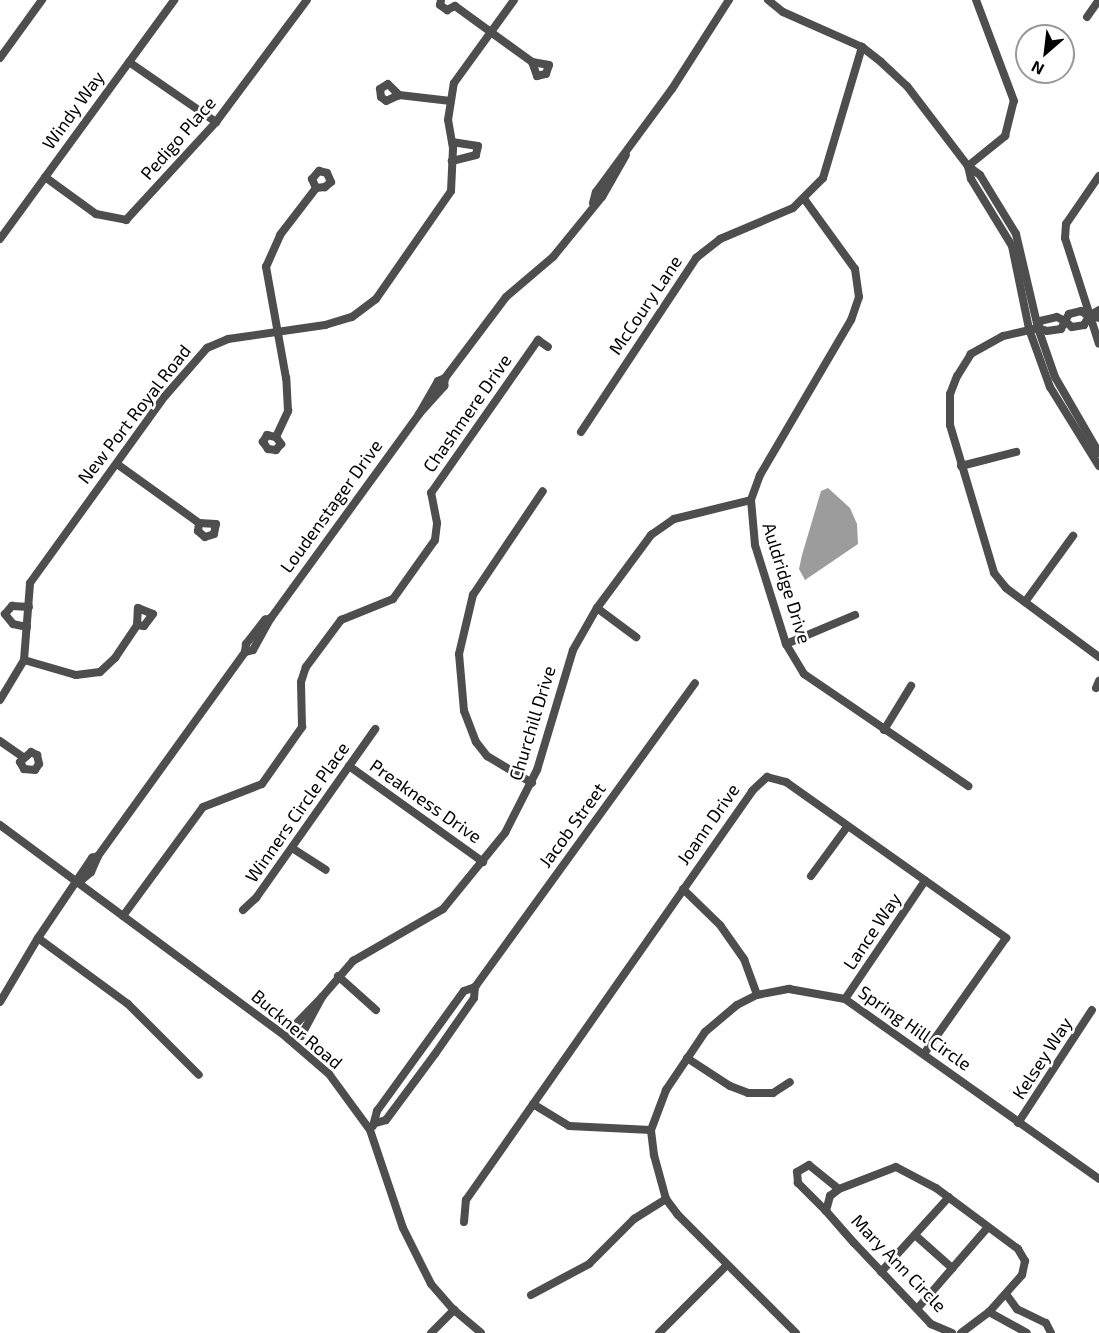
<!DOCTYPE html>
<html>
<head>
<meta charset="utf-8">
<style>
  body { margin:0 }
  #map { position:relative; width:1099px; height:1333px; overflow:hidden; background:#fff; font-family:"Exo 2",sans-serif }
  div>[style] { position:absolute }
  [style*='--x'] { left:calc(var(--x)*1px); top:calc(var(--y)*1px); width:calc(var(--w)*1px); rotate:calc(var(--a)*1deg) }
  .water>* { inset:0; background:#9c9c9c }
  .minor>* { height:8px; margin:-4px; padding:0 4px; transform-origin:4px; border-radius:4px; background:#4e4e4e }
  span { translate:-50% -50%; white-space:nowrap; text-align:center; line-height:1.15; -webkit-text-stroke:5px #fff; paint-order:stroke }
  .street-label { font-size:18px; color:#000 }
  .north { position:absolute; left:1015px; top:24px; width:60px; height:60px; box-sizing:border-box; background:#fff; border:2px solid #999; border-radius:50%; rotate:208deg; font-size:16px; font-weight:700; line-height:24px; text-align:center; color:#000 }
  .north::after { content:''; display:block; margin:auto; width:21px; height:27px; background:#000; clip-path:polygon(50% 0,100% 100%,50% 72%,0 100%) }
</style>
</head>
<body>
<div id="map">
  <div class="water">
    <div style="clip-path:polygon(828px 488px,850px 508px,857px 524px,858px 544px,805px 580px,799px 569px,802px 555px,821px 491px)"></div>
  </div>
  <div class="minor">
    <div style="--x:441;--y:0;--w:5;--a:101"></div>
    <div style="--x:440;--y:5;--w:9;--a:36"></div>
    <div style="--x:447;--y:10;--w:9;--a:-27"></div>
    <div style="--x:768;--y:0;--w:19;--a:39"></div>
    <div style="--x:783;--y:12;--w:86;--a:23.9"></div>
    <div style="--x:862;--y:47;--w:24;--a:38"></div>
    <div style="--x:881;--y:62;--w:35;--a:43"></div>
    <div style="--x:907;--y:86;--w:101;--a:52.7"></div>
    <div style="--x:968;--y:166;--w:15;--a:37"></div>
    <div style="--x:980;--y:175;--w:69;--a:58.6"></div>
    <div style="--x:1016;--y:234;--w:97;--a:76.8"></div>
    <div style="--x:1038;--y:328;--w:52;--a:70.9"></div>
    <div style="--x:1055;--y:377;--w:88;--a:59.9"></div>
    <div style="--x:455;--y:6;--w:95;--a:36"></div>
    <div style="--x:532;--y:62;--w:15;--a:70"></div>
    <div style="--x:537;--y:76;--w:9;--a:-13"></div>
    <div style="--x:546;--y:74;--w:9;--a:-72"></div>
    <div style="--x:549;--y:65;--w:17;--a:-170"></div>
    <div style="--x:1087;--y:17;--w:21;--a:-55"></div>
    <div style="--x:0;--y:58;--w:72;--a:-54.1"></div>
    <div style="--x:129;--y:62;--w:106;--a:34.6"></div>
    <div style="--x:399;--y:95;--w:14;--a:155"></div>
    <div style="--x:386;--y:101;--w:6;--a:-141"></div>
    <div style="--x:381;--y:97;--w:8;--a:-97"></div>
    <div style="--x:380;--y:89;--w:9;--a:-32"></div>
    <div style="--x:388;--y:84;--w:16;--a:45"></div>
    <div style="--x:399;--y:95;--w:52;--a:6.6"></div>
    <div style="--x:452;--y:142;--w:26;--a:9"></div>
    <div style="--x:478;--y:146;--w:9;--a:103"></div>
    <div style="--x:476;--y:155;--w:25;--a:166"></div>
    <div style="--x:968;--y:166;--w:13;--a:77"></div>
    <div style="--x:971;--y:179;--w:79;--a:58.5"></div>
    <div style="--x:1012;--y:246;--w:85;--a:78.4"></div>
    <div style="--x:1029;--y:329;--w:62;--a:70.1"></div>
    <div style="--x:1050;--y:387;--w:93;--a:58.2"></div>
    <div style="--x:968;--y:166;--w:48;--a:-39"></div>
    <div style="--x:1005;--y:136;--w:36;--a:-76"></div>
    <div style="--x:1014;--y:101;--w:108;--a:-110.6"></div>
    <div style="--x:1099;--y:176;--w:58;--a:124.5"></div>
    <div style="--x:1066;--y:224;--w:14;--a:94"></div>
    <div style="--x:1065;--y:238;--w:111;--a:72.2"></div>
    <div style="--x:45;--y:177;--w:63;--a:36"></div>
    <div style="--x:96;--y:214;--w:31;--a:11"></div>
    <div style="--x:126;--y:220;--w:133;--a:-47.4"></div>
    <div style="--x:216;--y:122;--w:152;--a:-53.3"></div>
    <div style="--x:805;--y:200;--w:85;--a:54.1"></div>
    <div style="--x:855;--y:269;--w:28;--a:82"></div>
    <div style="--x:859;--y:297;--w:24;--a:109"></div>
    <div style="--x:851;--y:320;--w:180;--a:120.4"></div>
    <div style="--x:760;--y:475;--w:27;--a:110"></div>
    <div style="--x:751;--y:500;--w:45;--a:84.9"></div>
    <div style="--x:755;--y:545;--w:104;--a:72.6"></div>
    <div style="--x:786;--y:644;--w:35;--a:59"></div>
    <div style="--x:804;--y:674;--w:199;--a:34.3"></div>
    <div style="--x:593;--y:203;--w:11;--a:-75"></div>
    <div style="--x:596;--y:192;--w:128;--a:-53.6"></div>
    <div style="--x:672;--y:89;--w:106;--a:-57.4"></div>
    <div style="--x:0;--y:239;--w:296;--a:-53.9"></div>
    <div style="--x:1038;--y:327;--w:6;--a:-72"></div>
    <div style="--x:1040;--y:321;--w:17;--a:-13"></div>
    <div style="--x:1057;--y:317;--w:9;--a:27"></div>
    <div style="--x:1065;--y:321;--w:8;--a:-60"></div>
    <div style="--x:1069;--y:314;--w:12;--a:-14"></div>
    <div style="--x:1081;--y:311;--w:9;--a:32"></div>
    <div style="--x:1089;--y:316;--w:12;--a:-31"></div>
    <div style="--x:1038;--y:328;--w:36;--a:167"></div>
    <div style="--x:1003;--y:336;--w:37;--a:151"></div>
    <div style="--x:971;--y:354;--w:26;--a:122"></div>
    <div style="--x:957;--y:376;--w:19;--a:111"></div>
    <div style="--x:950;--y:394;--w:31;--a:90"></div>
    <div style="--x:950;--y:425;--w:154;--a:73.4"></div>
    <div style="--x:994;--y:573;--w:19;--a:51"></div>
    <div style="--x:1006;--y:588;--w:116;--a:36.6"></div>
    <div style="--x:1038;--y:328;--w:9;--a:18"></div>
    <div style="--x:1047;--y:331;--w:14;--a:-8"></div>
    <div style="--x:1061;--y:329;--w:9;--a:-63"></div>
    <div style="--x:1065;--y:321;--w:9;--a:41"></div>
    <div style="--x:1072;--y:327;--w:12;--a:-9"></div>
    <div style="--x:1084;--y:325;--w:10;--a:-61"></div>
    <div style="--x:1089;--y:316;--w:10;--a:11"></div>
    <div style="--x:419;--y:414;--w:38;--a:-48"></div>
    <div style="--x:444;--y:386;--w:8;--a:-83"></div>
    <div style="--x:581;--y:432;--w:209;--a:-56.5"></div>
    <div style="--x:696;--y:258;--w:31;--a:-38"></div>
    <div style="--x:720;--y:239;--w:79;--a:-23"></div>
    <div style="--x:793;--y:208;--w:42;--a:-45"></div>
    <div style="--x:823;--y:178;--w:137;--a:-73.4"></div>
    <div style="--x:276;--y:437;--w:9;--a:54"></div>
    <div style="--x:281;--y:444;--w:8;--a:130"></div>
    <div style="--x:276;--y:450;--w:8;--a:-173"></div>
    <div style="--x:268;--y:449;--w:9;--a:-126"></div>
    <div style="--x:263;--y:442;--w:8;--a:-60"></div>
    <div style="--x:267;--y:435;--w:9;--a:13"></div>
    <div style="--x:276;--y:437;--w:29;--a:-65"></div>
    <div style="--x:288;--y:411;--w:33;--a:-93"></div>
    <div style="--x:286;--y:378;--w:113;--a:-100.2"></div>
    <div style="--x:266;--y:267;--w:35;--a:-66"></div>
    <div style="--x:280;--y:235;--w:59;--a:-52.5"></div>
    <div style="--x:316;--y:188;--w:10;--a:-114"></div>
    <div style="--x:312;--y:179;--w:11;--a:-49"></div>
    <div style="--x:319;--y:171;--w:8;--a:14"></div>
    <div style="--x:327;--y:173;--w:10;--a:66"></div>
    <div style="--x:331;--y:182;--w:8;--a:140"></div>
    <div style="--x:325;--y:187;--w:9;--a:174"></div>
    <div style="--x:117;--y:464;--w:101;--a:35.7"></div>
    <div style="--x:199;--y:523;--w:8;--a:97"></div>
    <div style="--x:198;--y:531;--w:9;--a:41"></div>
    <div style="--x:205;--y:537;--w:9;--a:-18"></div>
    <div style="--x:214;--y:534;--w:10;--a:-79"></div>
    <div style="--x:216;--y:524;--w:17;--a:-177"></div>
    <div style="--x:961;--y:466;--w:57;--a:-14.3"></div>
    <div style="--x:1025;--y:602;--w:82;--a:-54"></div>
    <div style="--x:597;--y:608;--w:49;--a:36.6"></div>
    <div style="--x:27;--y:627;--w:14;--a:-168"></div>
    <div style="--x:13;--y:624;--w:13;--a:-129"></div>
    <div style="--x:5;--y:614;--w:11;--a:-49"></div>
    <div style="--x:12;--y:606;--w:17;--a:3"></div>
    <div style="--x:786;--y:644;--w:75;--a:-22.8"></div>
    <div style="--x:245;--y:652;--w:8;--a:-14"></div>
    <div style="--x:253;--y:650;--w:37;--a:-61"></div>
    <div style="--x:271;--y:618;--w:252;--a:-54"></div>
    <div style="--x:419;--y:414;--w:38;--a:-60"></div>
    <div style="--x:438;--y:381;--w:8;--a:-23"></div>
    <div style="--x:445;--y:378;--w:101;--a:-53"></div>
    <div style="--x:506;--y:297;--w:62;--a:-40.4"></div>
    <div style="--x:553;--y:257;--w:77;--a:-50.8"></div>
    <div style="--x:602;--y:197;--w:48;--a:-60.3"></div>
    <div style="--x:24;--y:660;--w:54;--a:16.1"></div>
    <div style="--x:76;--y:675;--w:24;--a:-7"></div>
    <div style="--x:100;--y:672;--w:21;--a:-43"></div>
    <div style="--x:115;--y:658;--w:40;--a:-56"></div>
    <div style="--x:137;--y:625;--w:17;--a:-87"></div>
    <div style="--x:138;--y:608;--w:16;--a:22"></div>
    <div style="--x:153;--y:614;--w:15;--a:127"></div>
    <div style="--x:144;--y:626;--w:7;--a:-172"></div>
    <div style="--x:1096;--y:688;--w:8;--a:-67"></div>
    <div style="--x:0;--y:700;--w:47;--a:-59"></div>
    <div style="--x:24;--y:660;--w:77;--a:-85.5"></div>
    <div style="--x:30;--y:583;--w:231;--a:-54.2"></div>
    <div style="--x:165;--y:396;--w:64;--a:-48.8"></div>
    <div style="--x:207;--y:348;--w:23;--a:-23"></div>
    <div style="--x:228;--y:339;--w:98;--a:-8.2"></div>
    <div style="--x:325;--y:325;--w:28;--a:-17"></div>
    <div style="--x:352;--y:317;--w:30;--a:-37"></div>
    <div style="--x:376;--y:299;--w:131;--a:-55.2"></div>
    <div style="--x:451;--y:191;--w:43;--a:-87.3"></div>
    <div style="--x:453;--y:148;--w:28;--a:-100"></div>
    <div style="--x:448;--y:120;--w:37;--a:-81"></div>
    <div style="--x:454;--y:83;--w:102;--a:-54.1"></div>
    <div style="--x:884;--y:730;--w:52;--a:-58.5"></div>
    <div style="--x:0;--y:741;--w:28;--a:35"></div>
    <div style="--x:31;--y:752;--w:7;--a:27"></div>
    <div style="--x:37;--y:755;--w:9;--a:77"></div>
    <div style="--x:39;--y:764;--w:7;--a:124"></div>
    <div style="--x:35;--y:770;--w:11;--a:-175"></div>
    <div style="--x:24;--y:769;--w:8;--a:-120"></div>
    <div style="--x:20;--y:762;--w:15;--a:-42"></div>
    <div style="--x:349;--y:766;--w:165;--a:35.6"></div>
    <div style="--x:532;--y:783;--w:52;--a:-149"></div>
    <div style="--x:487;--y:756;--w:18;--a:-128"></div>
    <div style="--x:476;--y:742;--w:33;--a:-111"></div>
    <div style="--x:464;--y:711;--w:57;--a:-95"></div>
    <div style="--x:459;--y:654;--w:61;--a:-76.7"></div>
    <div style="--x:473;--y:595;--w:125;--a:-56.1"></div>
    <div style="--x:0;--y:825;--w:356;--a:36.5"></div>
    <div style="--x:286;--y:1037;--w:57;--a:40.7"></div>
    <div style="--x:329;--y:1074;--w:69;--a:53.8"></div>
    <div style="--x:370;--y:1130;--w:103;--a:71.4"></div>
    <div style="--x:403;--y:1228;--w:63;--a:63.4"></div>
    <div style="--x:431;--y:1284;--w:35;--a:49"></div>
    <div style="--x:454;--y:1310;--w:35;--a:40"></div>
    <div style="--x:292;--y:848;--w:40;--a:32.9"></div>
    <div style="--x:811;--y:876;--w:61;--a:-53.7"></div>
    <div style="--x:78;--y:883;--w:17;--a:-40"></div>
    <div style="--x:91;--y:872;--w:17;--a:-66"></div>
    <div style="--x:98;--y:856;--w:251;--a:-54.2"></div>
    <div style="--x:245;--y:652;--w:8;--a:-83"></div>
    <div style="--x:246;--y:644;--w:31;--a:-52"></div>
    <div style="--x:265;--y:620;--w:6;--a:-18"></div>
    <div style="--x:683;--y:889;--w:52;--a:44.2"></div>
    <div style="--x:720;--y:925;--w:42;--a:54.8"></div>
    <div style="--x:744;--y:959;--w:38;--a:70"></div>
    <div style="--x:243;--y:910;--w:18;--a:-43"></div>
    <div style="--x:256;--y:898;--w:207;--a:-54.8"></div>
    <div style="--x:123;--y:916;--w:135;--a:-53.7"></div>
    <div style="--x:203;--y:807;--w:63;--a:-21.3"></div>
    <div style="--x:262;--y:784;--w:70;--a:-54.9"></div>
    <div style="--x:302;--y:727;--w:45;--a:-91.3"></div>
    <div style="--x:301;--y:682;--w:16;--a:-72"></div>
    <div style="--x:306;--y:667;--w:59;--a:-53.3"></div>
    <div style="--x:341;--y:620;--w:56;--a:-22"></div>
    <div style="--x:393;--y:599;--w:72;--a:-54.6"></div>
    <div style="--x:435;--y:540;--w:17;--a:-83"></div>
    <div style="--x:437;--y:523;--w:31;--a:-101"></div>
    <div style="--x:431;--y:493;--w:187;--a:-55"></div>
    <div style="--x:538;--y:340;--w:12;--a:35"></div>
    <div style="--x:38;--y:938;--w:97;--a:-56"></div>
    <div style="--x:92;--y:858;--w:6;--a:-18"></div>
    <div style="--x:338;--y:976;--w:51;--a:41.8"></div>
    <div style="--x:322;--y:997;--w:48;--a:-49.3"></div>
    <div style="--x:353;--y:961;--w:104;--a:-30"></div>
    <div style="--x:443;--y:909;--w:98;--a:-50.8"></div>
    <div style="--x:505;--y:833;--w:71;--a:-63.1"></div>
    <div style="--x:537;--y:770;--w:125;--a:-73.3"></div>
    <div style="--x:573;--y:650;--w:48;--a:-60.3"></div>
    <div style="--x:597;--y:608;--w:91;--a:-53.5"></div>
    <div style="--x:651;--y:535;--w:28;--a:-35"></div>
    <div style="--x:674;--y:519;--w:79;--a:-13.9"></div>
    <div style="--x:845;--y:999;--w:143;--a:-55.9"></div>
    <div style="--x:0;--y:1002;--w:74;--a:-59.3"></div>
    <div style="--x:38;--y:938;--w:112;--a:36.3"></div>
    <div style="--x:128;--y:1004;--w:100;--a:45"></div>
    <div style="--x:289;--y:1039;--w:10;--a:-79"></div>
    <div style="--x:291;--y:1029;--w:45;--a:-45.9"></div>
    <div style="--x:322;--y:997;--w:44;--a:118.3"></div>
    <div style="--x:301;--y:1036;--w:9;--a:-174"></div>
    <div style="--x:687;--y:1058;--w:51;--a:33.1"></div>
    <div style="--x:730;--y:1086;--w:19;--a:21"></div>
    <div style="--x:748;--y:1093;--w:25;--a:0"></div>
    <div style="--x:773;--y:1093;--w:20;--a:-33"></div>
    <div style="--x:533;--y:1104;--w:42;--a:31.4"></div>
    <div style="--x:569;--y:1126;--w:82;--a:2.8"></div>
    <div style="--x:376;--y:1123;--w:10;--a:-17"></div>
    <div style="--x:386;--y:1120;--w:82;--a:-53.4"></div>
    <div style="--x:435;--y:1054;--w:68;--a:-55.1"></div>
    <div style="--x:474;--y:998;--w:11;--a:-85"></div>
    <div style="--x:475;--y:987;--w:375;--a:-54.1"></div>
    <div style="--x:1018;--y:1123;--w:135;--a:-56.8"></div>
    <div style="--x:373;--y:1126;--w:16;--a:-75"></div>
    <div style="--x:377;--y:1111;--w:148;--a:-54.1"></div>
    <div style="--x:464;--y:991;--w:12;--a:-20"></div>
    <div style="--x:826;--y:1211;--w:40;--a:-135"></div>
    <div style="--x:798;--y:1183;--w:11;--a:-95"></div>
    <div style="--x:797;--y:1172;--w:14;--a:-30"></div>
    <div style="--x:809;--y:1165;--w:38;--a:39"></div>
    <div style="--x:464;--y:1222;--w:22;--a:-85"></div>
    <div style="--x:466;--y:1200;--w:499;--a:-55"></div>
    <div style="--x:752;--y:791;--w:21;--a:-43"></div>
    <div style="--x:767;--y:777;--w:20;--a:15"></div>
    <div style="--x:786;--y:782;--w:270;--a:35.3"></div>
    <div style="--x:1006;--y:938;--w:142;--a:125.3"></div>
    <div style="--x:915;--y:1235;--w:50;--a:41.7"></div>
    <div style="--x:881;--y:1272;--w:101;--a:-47.8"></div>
    <div style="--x:1006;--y:1294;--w:19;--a:54"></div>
    <div style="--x:1017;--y:1309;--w:32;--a:26"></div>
    <div style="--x:1046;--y:1323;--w:11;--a:63"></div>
    <div style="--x:531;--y:1295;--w:66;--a:-28.1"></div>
    <div style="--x:589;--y:1264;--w:64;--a:-45"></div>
    <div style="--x:634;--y:1219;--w:38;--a:-32"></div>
    <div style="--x:917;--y:1309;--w:108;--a:-49.1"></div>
    <div style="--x:989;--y:1312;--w:43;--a:28.9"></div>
    <div style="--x:431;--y:1333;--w:33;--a:-45"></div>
    <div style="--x:659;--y:1333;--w:96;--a:-45"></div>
    <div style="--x:796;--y:1333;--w:167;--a:-135"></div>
    <div style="--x:678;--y:1215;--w:20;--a:-127"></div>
    <div style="--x:666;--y:1199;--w:46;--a:-105.3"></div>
    <div style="--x:654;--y:1155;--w:25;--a:-97"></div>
    <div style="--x:651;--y:1130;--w:43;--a:-69.4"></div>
    <div style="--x:666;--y:1090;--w:70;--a:-56.1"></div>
    <div style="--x:705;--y:1032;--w:42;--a:-40.2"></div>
    <div style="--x:737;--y:1005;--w:22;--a:-27"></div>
    <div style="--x:757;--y:995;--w:33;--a:-11"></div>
    <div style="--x:789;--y:989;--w:57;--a:10.1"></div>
    <div style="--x:845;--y:999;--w:311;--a:35.3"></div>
    <div style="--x:952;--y:1333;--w:23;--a:-157"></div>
    <div style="--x:931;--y:1324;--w:112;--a:-133.5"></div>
    <div style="--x:854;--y:1243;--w:43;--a:-131.2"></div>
    <div style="--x:826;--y:1211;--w:16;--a:-75"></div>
    <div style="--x:830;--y:1196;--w:11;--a:-38"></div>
    <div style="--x:839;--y:1189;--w:61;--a:-21.1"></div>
    <div style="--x:896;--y:1167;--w:45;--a:27.7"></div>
    <div style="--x:936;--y:1188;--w:102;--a:36.6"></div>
    <div style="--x:1018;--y:1249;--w:14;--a:60"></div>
    <div style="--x:1025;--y:1261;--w:14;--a:102"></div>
    <div style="--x:1022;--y:1275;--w:50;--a:131.7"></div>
    <div style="--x:989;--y:1312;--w:35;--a:143"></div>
  </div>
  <div class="street-label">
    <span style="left:73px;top:110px;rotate:-54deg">Windy Way</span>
    <span style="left:178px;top:138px;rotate:-49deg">Pedigo Place</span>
    <span style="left:645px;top:305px;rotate:-56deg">McCoury Lane</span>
    <span style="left:467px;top:413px;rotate:-55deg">Chashmere Drive</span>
    <span style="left:134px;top:414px;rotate:-52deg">New Port Royal Road</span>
    <span style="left:331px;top:506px;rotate:-54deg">Loudenstager Drive</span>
    <span style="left:787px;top:583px;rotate:73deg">Auldridge Drive</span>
    <span style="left:532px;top:723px;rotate:-73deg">Churchill Drive</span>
    <span style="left:426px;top:801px;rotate:35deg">Preakness Drive</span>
    <span style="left:297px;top:812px;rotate:-55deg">Winners Circle Place</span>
    <span style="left:708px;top:824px;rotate:-55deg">Joann Drive</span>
    <span style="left:572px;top:825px;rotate:-54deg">Jacob Street</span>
    <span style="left:872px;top:931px;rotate:-56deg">Lance Way</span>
    <span style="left:915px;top:1028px;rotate:35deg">Spring Hill Circle</span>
    <span style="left:297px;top:1029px;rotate:40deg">Buckner Road</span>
    <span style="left:1042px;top:1058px;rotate:-57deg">Kelsey Way</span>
    <span style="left:899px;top:1263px;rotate:46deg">Mary Ann Circle</span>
  </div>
  <div class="north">N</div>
</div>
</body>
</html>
